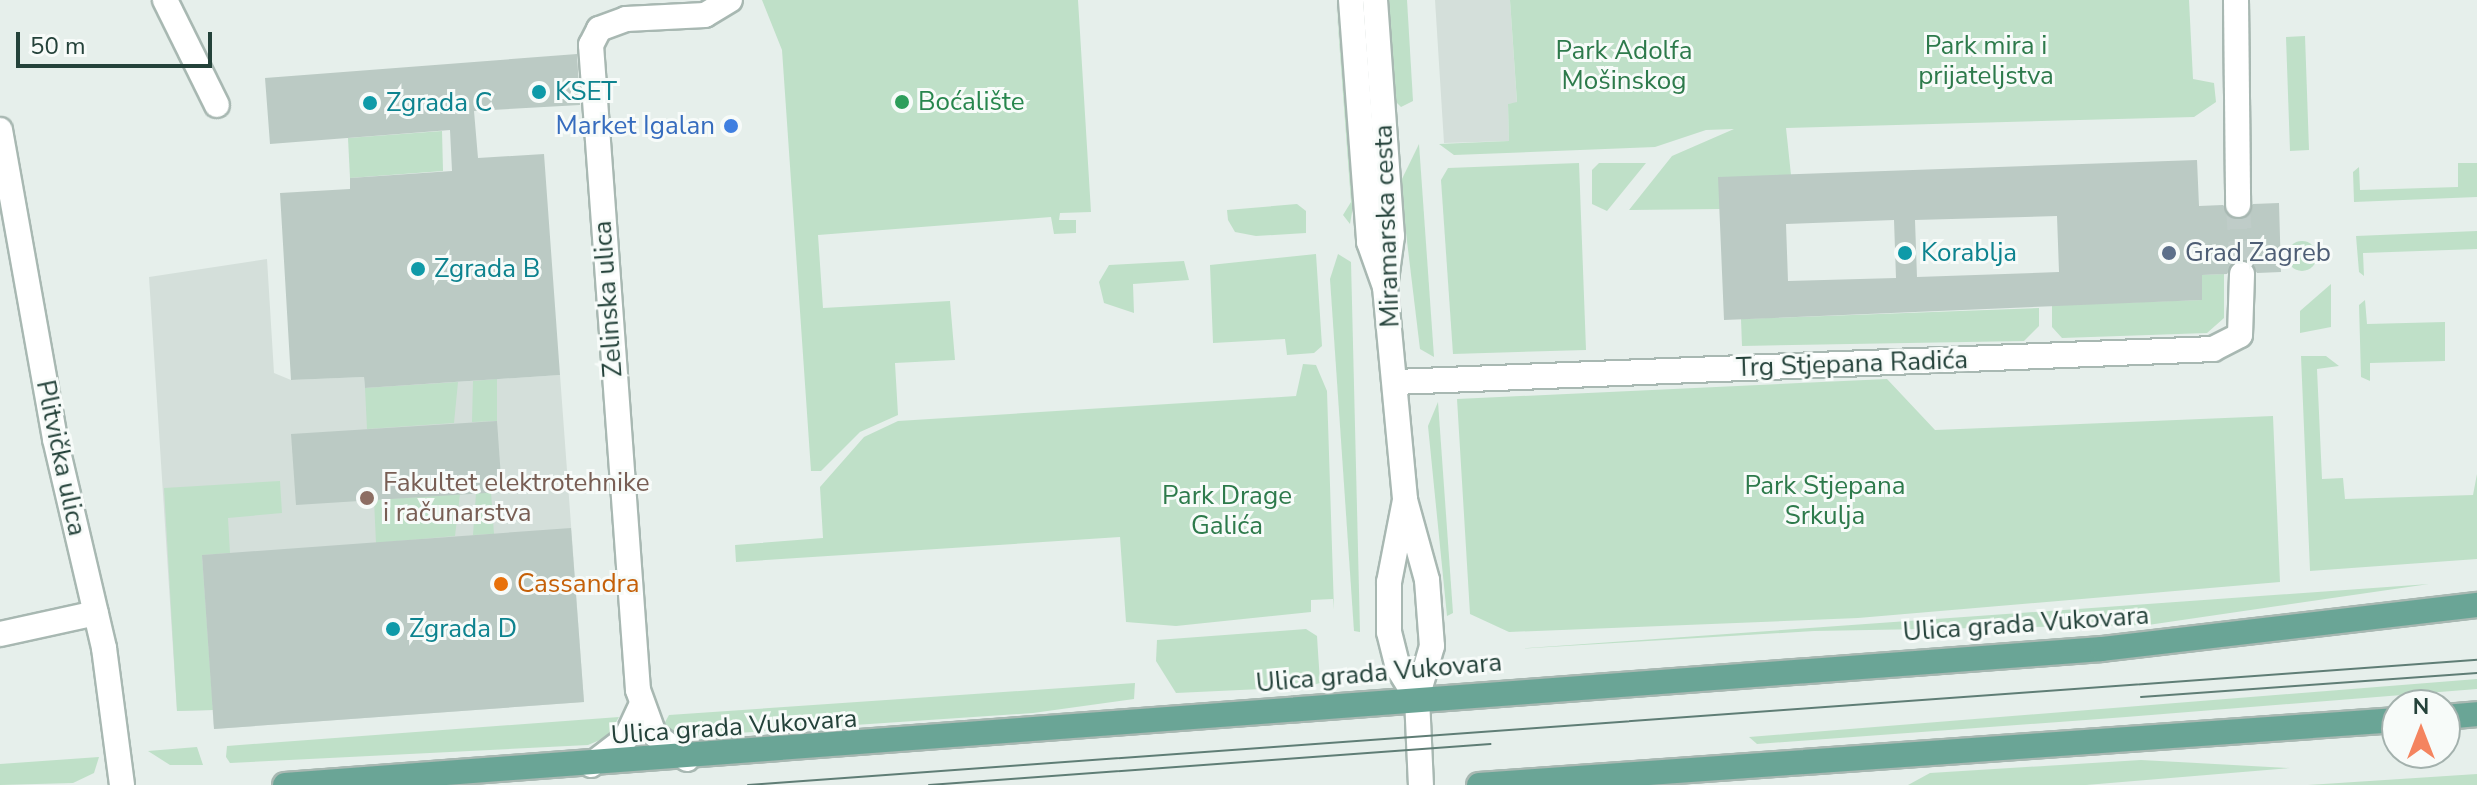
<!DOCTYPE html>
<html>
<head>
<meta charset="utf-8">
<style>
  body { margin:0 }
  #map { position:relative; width:2477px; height:785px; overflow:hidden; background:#e6efeb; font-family:"Nunito Sans",sans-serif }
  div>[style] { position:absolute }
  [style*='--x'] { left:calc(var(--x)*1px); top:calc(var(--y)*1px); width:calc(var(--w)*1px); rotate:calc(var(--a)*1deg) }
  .built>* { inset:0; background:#d4dfda }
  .green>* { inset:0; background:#bfe0c8 }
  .round { border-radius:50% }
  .building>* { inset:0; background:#bbcac4 }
  .minor-tunnel>* { height:24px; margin-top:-12px; transform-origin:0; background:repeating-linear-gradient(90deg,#bfccc8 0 24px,transparent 0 36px) }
  .roads { filter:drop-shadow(2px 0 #a8b8b2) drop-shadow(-2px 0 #a8b8b2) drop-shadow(0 2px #a8b8b2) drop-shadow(0 -2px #a8b8b2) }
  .minor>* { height:24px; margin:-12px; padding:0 12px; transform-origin:12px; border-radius:12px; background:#fff }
  .major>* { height:24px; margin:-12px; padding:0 12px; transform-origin:12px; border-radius:12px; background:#6aa596 }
  .tram>* { height:2px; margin:-1px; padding:0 1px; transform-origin:1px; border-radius:1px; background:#5f7d75 }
  .dots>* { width:22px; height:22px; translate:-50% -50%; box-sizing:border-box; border:4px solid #f7fbf9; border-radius:50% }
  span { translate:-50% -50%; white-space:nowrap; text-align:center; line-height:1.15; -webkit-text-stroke:6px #f7fbf9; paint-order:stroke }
  .park-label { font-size:26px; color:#2d7a4b }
  .culture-label { font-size:26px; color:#0d838f }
  .left { translate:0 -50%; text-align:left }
  .leisure-label { font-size:26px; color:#27864d }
  .shop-label { font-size:26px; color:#366cbe }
  .right { translate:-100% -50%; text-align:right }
  .street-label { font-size:26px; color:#24423a }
  .service-label { font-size:26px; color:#4e5e75 }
  .education-label { font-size:26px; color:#785e54 }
  .food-label { font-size:26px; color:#c56008 }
  .north { position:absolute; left:2381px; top:689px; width:80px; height:80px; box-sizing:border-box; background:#f7fbf9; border:2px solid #a3b1ad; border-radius:50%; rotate:0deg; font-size:22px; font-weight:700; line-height:32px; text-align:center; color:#24423a }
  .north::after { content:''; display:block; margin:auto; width:28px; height:36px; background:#f4845f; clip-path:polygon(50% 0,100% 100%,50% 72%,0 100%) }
  .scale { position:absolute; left:16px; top:32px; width:196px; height:36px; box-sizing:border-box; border:4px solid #24423a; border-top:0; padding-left:10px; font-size:24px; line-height:28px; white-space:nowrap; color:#24423a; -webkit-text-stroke:6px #f7fbf9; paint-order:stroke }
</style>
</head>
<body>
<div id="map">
  <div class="built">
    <div style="clip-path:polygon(1435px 0,1510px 0,1517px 103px,1508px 104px,1509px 141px,1444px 143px)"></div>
    <div style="clip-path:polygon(267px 259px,274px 373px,291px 380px,364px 377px,365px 388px,560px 375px,584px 702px,214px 729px,213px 710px,177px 711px,149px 277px)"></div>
  </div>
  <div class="green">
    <div style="clip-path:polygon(762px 0,1078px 0,1091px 212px,1060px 213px,1059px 220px,1076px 220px,1076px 233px,1054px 234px,1051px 217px,818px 235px,823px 308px,950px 301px,955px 360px,895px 363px,898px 415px,860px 432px,821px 471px,811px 471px,782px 50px)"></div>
    <div style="clip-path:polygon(1336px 0,1354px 201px,1350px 224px,1343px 215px,1351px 202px)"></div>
    <div style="clip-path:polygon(1389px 0,1407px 0,1413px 101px,1401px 107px,1393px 99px)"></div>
    <div style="clip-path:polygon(1510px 0,2189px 0,2193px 79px,2214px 83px,2216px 102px,2194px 117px,1786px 128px,1791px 175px,1720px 209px,1629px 210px,1672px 156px,1734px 129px,1706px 130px,1655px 147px,1454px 155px,1439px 144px,1509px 141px,1508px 104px,1517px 102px)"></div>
    <div style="clip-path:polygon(2305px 36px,2309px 150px,2290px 151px,2286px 37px)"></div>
    <div style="clip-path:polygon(442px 131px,443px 171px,350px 178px,348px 138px)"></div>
    <div style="clip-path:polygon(1419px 144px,1434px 357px,1420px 349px,1400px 183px)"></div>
    <div style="clip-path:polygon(1579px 163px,1586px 350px,1453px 354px,1441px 180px,1448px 168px)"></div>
    <div style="clip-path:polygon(1599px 163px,1646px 163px,1607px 211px,1592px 204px,1592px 170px)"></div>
    <div style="clip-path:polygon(2458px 163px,2477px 163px,2477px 197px,2354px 202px,2353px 172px,2359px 167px,2360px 190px,2458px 187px)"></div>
    <div style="clip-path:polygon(1297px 204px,1306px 211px,1306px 233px,1256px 236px,1235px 232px,1228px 220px,1227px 210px)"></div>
    <div style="clip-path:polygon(2477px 231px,2477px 249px,2363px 253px,2364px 276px,2359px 272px,2356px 236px)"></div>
    <div class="round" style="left:2287px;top:241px;width:30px;height:30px"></div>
    <div style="clip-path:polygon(1316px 254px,1322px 346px,1314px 353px,1287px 355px,1285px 339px,1213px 343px,1210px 265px)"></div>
    <div style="clip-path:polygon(1338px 254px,1351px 262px,1360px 632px,1354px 631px,1330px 279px)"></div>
    <div style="clip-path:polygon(1184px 261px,1189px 280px,1133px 284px,1134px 313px,1104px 303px,1099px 282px,1109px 265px)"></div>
    <div style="clip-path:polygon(2224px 274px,2224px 318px,2207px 333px,2062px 338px,2052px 327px,2052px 305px,2202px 300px,2202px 275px)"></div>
    <div style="clip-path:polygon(2331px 284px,2331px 327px,2300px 333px,2300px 311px)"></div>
    <div style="clip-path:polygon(2365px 300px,2367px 324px,2445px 322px,2445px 361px,2370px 363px,2370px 381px,2361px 377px,2359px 305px)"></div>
    <div style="clip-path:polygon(2039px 308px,2039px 326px,2024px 341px,1742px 346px,1741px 319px)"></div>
    <div style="clip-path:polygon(2301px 356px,2326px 356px,2339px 366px,2317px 369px,2322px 479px,2343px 478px,2345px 499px,2473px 495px,2477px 474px,2477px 559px,2310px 571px)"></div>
    <div style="clip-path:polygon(1303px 364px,1316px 365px,1327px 391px,1334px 610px,1333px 599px,1311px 600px,1311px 612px,1176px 626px,1126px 622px,1120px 537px,736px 562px,735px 545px,823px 538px,820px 487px,864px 437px,898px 421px,1296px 396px)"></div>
    <div style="clip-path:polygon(497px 379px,497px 421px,472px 422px,473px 381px)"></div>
    <div style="clip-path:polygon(1887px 379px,1935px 430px,2273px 416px,2280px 582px,1858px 618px,1509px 632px,1470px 614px,1457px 399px)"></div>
    <div style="clip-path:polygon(458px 382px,454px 423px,367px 429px,365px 388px)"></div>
    <div style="clip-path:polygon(1438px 402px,1453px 613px,1447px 616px,1428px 426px)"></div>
    <div style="clip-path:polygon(280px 481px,282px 513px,228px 518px,230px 553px,202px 555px,213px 710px,177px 711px,164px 488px)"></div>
    <div style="clip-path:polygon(491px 492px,494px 534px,473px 535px,476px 493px)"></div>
    <div style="clip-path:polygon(460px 494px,455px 536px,376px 543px,374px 500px)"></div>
    <div style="clip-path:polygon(2429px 584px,2148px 625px,1814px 631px,1515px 649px)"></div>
    <div style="clip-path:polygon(1306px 629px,1317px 636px,1320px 683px,1306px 687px,1176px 693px,1156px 661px,1157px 640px)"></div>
    <div style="clip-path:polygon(2477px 679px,2477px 689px,2126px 717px,1757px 744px,1749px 737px)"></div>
    <div style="clip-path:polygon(1135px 683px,1134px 699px,1033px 713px,692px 736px,671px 733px,664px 724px,669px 715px)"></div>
    <div style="clip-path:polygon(619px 717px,607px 737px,588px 745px,230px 763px,226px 757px,227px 746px)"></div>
    <div style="clip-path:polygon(197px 747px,203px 765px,170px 765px,148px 751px)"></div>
    <div style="clip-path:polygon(99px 757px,94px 773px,73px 783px,0 785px,0 764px)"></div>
    <div style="clip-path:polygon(2141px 760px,2290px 768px,2086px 785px,1908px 785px,1930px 773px)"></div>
    <div style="clip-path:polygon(2477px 774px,2477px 785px,2308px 785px)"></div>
  </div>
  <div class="building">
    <div style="clip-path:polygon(577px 54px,580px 105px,474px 111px,478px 158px,544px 154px,560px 375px,365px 388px,364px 377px,291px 380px,280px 193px,350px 189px,350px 178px,452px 171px,450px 130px,270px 144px,265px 78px)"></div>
    <div style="clip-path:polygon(evenodd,2197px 160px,2199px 206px,2223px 205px,2239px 220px,2253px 204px,2279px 203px,2281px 272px,2257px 273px,2249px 261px,2236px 260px,2227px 274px,2202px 275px,2202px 300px,1724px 320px,1718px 177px,2197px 160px,2057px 216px,2059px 272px,1917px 277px,1915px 220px,2057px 216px,2197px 160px,1894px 220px,1896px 278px,1788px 281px,1786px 224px,1894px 220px)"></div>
    <div style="clip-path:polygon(497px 421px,502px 492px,296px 505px,291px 434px)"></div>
    <div style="clip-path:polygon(571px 528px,584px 702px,214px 729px,202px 555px)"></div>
  </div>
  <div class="minor-tunnel">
    <div style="--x:2238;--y:205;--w:69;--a:86.7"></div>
  </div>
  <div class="roads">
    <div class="minor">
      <div style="--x:165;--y:0;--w:117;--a:63.7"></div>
      <div style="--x:1351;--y:0;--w:243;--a:85.7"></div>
      <div style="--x:1369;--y:242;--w:48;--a:70.4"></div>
      <div style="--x:1375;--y:0;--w:237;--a:85.9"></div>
      <div style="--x:1392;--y:236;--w:51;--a:97.8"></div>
      <div style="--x:1385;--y:287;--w:214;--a:84.6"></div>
      <div style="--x:1405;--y:500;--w:83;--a:74.6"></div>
      <div style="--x:1427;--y:580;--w:66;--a:85.7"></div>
      <div style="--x:1432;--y:646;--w:54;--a:106.1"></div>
      <div style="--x:1417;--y:698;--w:87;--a:87.4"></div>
      <div style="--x:2236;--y:0;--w:205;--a:89.4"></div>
      <div style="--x:0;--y:130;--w:314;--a:79.9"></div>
      <div style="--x:55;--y:439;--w:215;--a:76.8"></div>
      <div style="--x:104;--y:648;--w:138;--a:82.5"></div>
      <div style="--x:1396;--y:382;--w:818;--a:-2.31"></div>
      <div style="--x:2213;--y:349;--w:30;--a:-27"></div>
      <div style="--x:2240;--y:335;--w:61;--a:-88.1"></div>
      <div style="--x:1405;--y:500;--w:84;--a:101"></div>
      <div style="--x:1389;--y:582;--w:50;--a:90"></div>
      <div style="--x:1389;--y:632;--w:37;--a:76"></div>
      <div style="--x:1398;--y:668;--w:36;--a:58"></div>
      <div style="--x:0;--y:634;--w:98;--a:-12.3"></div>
      <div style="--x:687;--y:759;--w:41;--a:-142.9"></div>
      <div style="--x:654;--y:734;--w:47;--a:-110"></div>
      <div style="--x:638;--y:690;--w:647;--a:-94.17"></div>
      <div style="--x:591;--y:45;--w:18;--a:-63"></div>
      <div style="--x:599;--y:29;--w:29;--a:-20"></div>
      <div style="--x:626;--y:19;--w:79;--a:-2.9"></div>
      <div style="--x:705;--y:15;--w:29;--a:-31"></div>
      <div style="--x:591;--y:765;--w:44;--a:-37.6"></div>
      <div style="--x:626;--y:738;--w:35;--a:-65"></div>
    </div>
    <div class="major">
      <div style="--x:2445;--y:717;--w:32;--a:-5"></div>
      <div style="--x:285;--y:785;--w:1822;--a:-4.28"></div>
      <div style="--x:2102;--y:649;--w:378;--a:-6.7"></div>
      <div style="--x:1479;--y:785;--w:920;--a:-4.05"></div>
    </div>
  </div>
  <div class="tram">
    <div style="--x:2141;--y:697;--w:337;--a:-4.1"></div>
    <div style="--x:748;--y:785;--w:1734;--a:-4.14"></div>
    <div style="--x:929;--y:785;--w:563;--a:-4.17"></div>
  </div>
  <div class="dots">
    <div style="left:539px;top:92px;background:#0f9aa8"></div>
    <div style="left:902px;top:102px;background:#2e9e5b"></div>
    <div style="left:370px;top:103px;background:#0f9aa8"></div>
    <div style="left:731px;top:126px;background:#3f7fe0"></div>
    <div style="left:1905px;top:253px;background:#0f9aa8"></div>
    <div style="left:2169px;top:253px;background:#5c6f8a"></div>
    <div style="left:418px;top:269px;background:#0f9aa8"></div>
    <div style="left:367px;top:498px;background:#8d6e63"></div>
    <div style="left:501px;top:584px;background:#e8710a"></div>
    <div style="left:393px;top:629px;background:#0f9aa8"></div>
  </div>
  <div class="park-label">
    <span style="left:1986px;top:61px">Park mira i<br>prijateljstva</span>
    <span style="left:1624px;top:66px">Park Adolfa<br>Mošinskog</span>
    <span style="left:1825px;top:501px">Park Stjepana<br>Srkulja</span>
    <span style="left:1227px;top:511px">Park Drage<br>Galića</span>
  </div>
  <div class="culture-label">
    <span class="left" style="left:555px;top:92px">KSET</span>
    <span class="left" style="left:386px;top:103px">Zgrada C</span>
    <span class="left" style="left:1921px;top:253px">Korablja</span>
    <span class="left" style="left:434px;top:269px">Zgrada B</span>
    <span class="left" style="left:409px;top:629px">Zgrada D</span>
  </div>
  <div class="leisure-label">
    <span class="left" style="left:918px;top:102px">Boćalište</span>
  </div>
  <div class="shop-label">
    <span class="right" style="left:715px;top:126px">Market Igalan</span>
  </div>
  <div class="street-label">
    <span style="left:1387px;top:226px;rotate:-92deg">Miramarska cesta</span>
    <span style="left:608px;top:299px;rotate:-94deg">Zelinska ulica</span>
    <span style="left:1852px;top:364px;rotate:-2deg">Trg Stjepana Radića</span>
    <span style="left:61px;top:458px;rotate:78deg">Plitvička ulica</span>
    <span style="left:2026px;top:624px;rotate:-4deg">Ulica grada Vukovara</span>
    <span style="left:1379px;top:673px;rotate:-5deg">Ulica grada Vukovara</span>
    <span style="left:734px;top:727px;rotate:-4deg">Ulica grada Vukovara</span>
  </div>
  <div class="service-label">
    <span class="left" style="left:2185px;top:253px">Grad Zagreb</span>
  </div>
  <div class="education-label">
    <span class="left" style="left:383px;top:498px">Fakultet elektrotehnike<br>i računarstva</span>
  </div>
  <div class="food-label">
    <span class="left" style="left:517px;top:584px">Cassandra</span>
  </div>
  <div class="north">N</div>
  <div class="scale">50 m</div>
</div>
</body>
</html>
